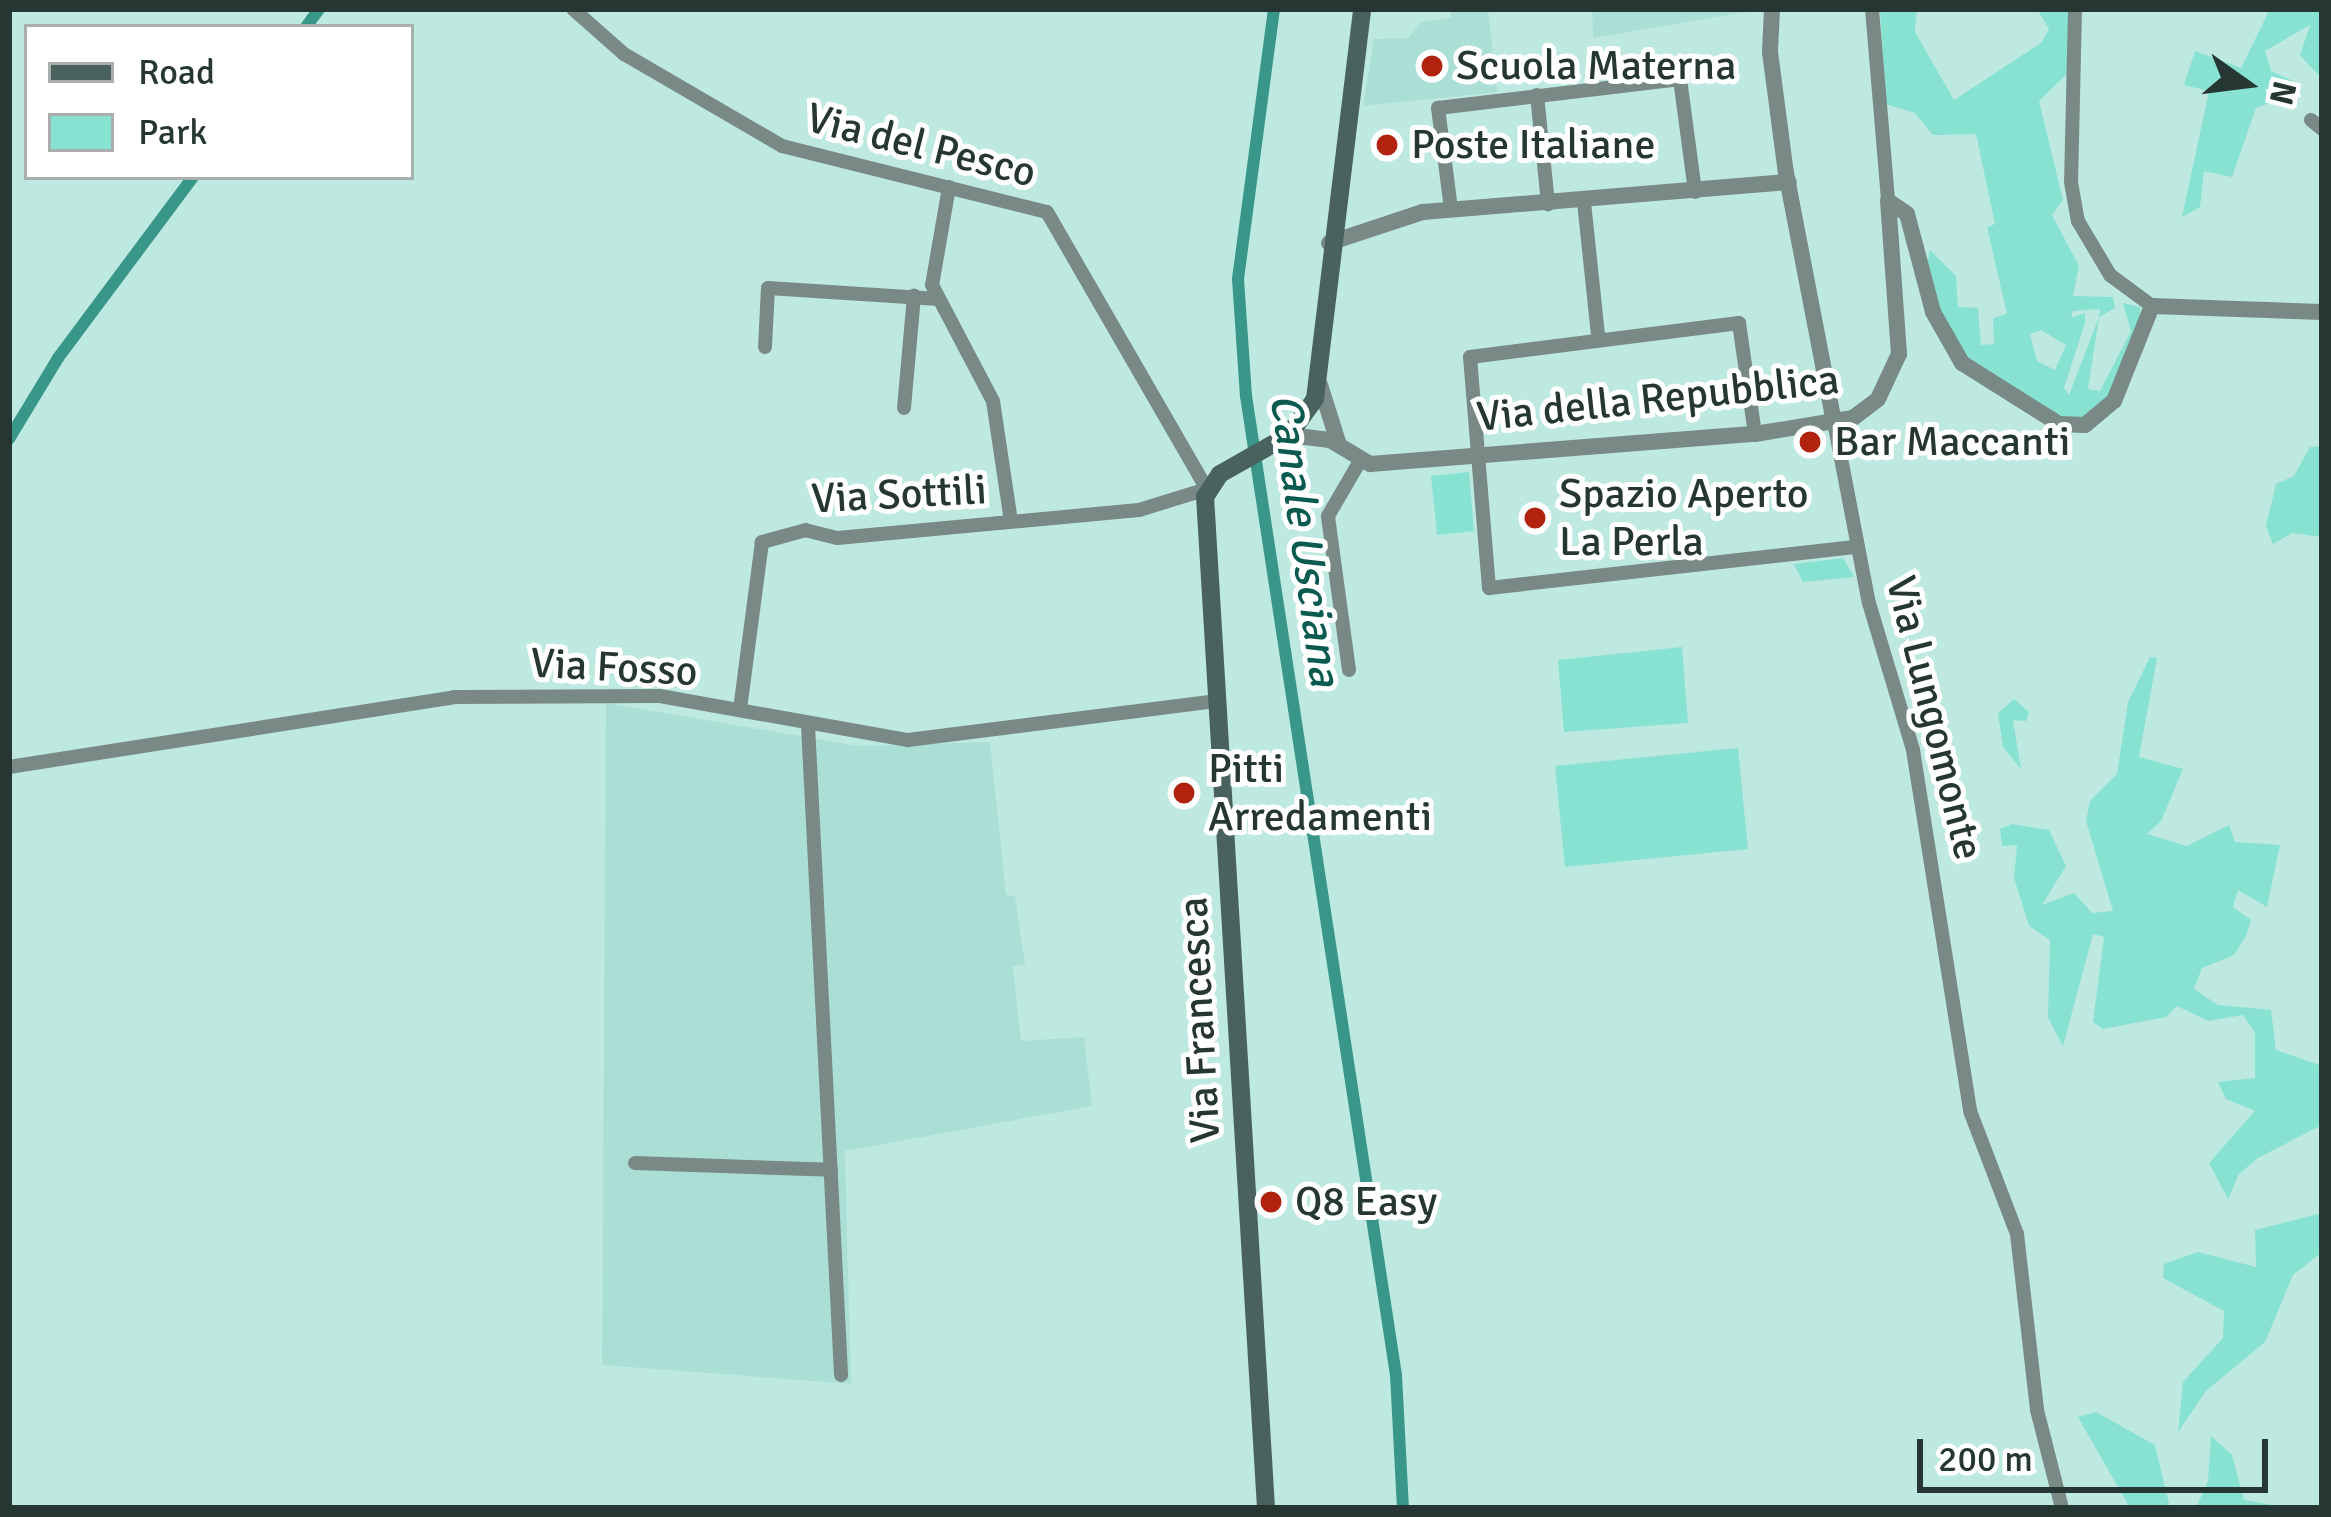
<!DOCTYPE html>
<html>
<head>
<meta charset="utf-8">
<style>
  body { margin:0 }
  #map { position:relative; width:2331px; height:1517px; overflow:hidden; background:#bee9e0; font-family:Signika,sans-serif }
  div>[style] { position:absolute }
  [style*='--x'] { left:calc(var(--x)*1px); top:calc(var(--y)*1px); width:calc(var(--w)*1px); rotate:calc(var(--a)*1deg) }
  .built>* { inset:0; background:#abdfd5 }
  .green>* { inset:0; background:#88e2d2 }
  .canal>* { height:12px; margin:-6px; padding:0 6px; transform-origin:6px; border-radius:6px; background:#399789 }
  .minor>* { height:14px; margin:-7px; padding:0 7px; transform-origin:7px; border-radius:7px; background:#798a86 }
  .tertiary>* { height:16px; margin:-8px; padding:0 8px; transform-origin:8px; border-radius:8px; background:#798a86 }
  .secondary>* { height:18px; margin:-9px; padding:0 9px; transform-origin:9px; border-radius:9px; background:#49625d }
  .dots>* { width:33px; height:33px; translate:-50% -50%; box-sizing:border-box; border:6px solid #fff; border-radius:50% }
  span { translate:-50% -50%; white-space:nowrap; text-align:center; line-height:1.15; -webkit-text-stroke:10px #fff; paint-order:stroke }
  .poi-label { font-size:42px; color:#263733 }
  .left { translate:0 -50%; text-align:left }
  .street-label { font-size:42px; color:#263733 }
  .water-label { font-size:45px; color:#0b5a50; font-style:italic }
  .frame { position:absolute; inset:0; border:12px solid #263733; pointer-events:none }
  .legend { position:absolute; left:24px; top:24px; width:390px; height:156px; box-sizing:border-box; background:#fff; border:3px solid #a8afad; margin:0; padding:15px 21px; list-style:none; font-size:36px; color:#263733 }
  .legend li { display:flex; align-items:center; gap:24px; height:60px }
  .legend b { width:60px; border:3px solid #a8afad }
  .north { position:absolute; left:2187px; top:24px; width:120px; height:120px; -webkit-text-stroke:9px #fff; paint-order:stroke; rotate:104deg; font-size:33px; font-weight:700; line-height:48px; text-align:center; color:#263733 }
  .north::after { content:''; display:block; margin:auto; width:42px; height:54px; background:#263733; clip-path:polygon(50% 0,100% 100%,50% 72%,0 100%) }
  .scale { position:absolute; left:1917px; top:1439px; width:351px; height:54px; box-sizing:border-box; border:6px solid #263733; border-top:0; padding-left:15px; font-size:36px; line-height:42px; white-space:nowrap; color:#263733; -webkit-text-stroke:9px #fff; paint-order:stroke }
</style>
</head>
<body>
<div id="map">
  <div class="built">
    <div style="clip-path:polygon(1450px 9px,1488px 9px,1497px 92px,1363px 106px,1374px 39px,1408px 38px,1422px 22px,1451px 18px)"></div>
    <div style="clip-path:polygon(1592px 9px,1764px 9px,1593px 38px)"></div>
    <div style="clip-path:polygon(606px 703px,858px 746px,990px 742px,1006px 895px,1015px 896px,1025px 965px,1013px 966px,1021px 1041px,1084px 1037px,1092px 1106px,845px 1151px,851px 1384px,602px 1365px)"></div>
  </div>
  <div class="green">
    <div style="clip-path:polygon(evenodd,1880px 9px,1917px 9px,1915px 32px,1954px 100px,2041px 43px,2049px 29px,2037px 9px,2072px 9px,2069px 72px,2039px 101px,2063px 200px,2052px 215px,2079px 266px,2073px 296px,2113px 297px,2115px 308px,2099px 317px,2088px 389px,2100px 391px,2131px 331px,2123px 303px,2140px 307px,2141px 316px,2111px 394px,2082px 420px,2063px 418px,1966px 357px,1946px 327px,1926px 267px,1930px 250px,1956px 276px,1958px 307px,1978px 308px,1981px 345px,1994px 344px,1993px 318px,2007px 314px,1987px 227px,1995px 224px,1976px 134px,1933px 135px,1915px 113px,1886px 104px,1880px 9px,2100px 309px,2099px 317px,2069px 395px,2064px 388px,2085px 323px,2085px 313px,2071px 318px,2073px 311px,2100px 309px,1880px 9px,2041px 330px,2066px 345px,2055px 370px,2037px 361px,2030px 334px,2041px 330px)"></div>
    <div style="clip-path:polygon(2270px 9px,2322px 9px,2322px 79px,2300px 55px,2310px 25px,2265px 51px,2271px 71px,2293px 81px,2289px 96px,2256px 108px,2232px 177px,2204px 171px,2200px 207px,2182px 217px,2209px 91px,2184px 85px,2195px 51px,2241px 68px)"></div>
    <div style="clip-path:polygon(2322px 446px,2322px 537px,2292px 533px,2273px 544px,2266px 526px,2276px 484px,2294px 476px,2310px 447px)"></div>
    <div style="clip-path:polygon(1469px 472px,1474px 531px,1437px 535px,1431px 476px)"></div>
    <div style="clip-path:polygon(1843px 558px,1854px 577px,1803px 582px,1794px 564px)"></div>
    <div style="clip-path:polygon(1682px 647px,1688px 723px,1564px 732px,1558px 660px)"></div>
    <div style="clip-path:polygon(2150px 657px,2157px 658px,2139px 757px,2183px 769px,2161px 821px,2147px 834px,2187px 846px,2229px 825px,2235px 842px,2280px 845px,2267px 907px,2238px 890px,2233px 907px,2251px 920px,2246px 936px,2234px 955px,2202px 968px,2194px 989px,2218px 1005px,2271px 1010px,2276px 1050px,2322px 1066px,2322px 1125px,2258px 1158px,2239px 1174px,2228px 1199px,2209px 1163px,2255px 1111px,2226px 1099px,2218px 1082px,2255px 1078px,2255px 1033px,2243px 1015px,2208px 1021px,2177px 1006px,2166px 1017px,2103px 1029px,2093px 1022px,2104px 937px,2093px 934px,2063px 1046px,2048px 1018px,2050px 940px,2029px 926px,2014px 878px,2017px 845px,2002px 846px,2000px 829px,2012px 824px,2049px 830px,2066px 866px,2042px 905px,2074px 893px,2092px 913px,2113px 911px,2086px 821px,2090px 801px,2117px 774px,2128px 702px)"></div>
    <div style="clip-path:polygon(2014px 699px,2029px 712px,2026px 721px,2013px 720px,2021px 769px,2003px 747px,1998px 713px)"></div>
    <div style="clip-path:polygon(1738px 748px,1748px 849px,1565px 867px,1555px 766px)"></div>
    <div style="clip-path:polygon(2322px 1213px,2322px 1252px,2293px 1275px,2265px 1342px,2206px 1391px,2178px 1432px,2183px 1382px,2223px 1338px,2224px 1311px,2163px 1278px,2164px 1264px,2198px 1252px,2256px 1267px,2255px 1230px)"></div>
    <div style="clip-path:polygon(2096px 1412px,2155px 1445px,2170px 1508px,2130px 1508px,2078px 1417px)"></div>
    <div style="clip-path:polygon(2211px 1436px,2232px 1455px,2244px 1500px,2289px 1508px,2196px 1508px,2208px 1481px)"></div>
  </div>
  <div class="canal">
    <div style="--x:1274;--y:9;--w:272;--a:97.6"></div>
    <div style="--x:1238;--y:279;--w:117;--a:86.1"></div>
    <div style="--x:1246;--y:396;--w:990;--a:81.29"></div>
    <div style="--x:1396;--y:1375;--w:133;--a:87"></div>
    <div style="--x:306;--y:27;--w:22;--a:-54"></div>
    <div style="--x:9;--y:439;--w:95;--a:-58.8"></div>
    <div style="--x:58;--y:358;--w:226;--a:-53.3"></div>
  </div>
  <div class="minor">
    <div style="--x:573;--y:9;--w:68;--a:41.4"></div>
    <div style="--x:624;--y:54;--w:183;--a:30.2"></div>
    <div style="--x:782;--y:146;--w:273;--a:14"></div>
    <div style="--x:1047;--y:212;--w:320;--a:60"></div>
    <div style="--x:1207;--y:489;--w:71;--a:162.8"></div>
    <div style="--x:1139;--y:510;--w:303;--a:174.7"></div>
    <div style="--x:837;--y:538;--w:32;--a:-166"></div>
    <div style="--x:806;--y:530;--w:46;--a:164.7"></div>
    <div style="--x:762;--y:542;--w:169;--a:97.5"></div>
    <div style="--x:1872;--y:9;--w:193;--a:85.2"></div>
    <div style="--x:2075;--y:9;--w:173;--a:91.3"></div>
    <div style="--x:2071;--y:182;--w:40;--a:80"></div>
    <div style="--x:2078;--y:221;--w:63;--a:59.3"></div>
    <div style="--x:2110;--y:275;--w:52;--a:36.4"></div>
    <div style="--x:1537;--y:95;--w:110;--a:84.2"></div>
    <div style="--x:2311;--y:120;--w:14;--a:39"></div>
    <div style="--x:949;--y:187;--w:99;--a:99.8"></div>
    <div style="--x:932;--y:285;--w:131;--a:62.3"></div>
    <div style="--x:993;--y:401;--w:122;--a:81.5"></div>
    <div style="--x:1584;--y:202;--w:134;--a:84"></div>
    <div style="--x:1451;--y:209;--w:102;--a:-97.3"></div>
    <div style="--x:1438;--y:108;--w:244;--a:-6.8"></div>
    <div style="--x:1680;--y:79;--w:114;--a:82.4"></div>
    <div style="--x:765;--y:347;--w:59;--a:-87.1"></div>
    <div style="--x:768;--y:288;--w:171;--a:3.7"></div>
    <div style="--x:904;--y:408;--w:113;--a:-84.9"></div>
    <div style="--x:1834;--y:422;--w:184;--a:79.1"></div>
    <div style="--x:1869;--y:603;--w:153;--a:73.3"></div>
    <div style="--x:1913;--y:750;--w:365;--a:81"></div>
    <div style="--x:1970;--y:1111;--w:132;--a:69.1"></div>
    <div style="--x:2017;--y:1234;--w:177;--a:83.5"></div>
    <div style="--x:2037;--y:1410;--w:101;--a:75.7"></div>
    <div style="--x:1755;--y:434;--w:112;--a:-98.2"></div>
    <div style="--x:1739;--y:323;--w:271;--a:172.8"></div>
    <div style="--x:1470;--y:357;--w:232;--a:85.3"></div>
    <div style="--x:1489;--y:588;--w:370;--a:-6.4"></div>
    <div style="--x:1349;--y:670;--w:155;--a:-97.8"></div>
    <div style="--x:1328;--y:516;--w:64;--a:-59.8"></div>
    <div style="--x:808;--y:725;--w:651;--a:87.09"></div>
    <div style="--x:9;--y:767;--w:450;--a:-8.9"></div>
    <div style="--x:454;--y:697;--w:206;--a:-0.3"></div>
    <div style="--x:660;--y:696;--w:252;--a:10.1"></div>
    <div style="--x:908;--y:740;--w:310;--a:-7.2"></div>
    <div style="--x:635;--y:1163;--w:196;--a:2"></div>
  </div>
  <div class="tertiary">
    <div style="--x:1772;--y:9;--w:43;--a:92.7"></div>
    <div style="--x:1770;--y:52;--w:122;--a:82.5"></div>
    <div style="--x:1786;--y:173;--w:254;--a:79.1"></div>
    <div style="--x:1888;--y:201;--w:23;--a:34"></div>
    <div style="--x:1907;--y:214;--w:101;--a:75.1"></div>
    <div style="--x:1933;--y:312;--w:59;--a:60.4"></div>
    <div style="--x:1962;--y:363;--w:115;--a:32.2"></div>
    <div style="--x:2059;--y:424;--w:26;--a:2"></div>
    <div style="--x:2085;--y:425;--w:38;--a:-40"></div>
    <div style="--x:2114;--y:401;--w:102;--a:-68.2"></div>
    <div style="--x:2152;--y:306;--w:170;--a:2"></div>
    <div style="--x:1329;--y:243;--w:99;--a:-18.3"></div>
    <div style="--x:1423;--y:212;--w:367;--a:-4.7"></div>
    <div style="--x:1320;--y:385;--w:63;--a:72.4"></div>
    <div style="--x:1289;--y:435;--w:41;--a:7"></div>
    <div style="--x:1330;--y:440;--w:47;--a:31"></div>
    <div style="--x:1370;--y:464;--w:386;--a:-4.5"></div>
    <div style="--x:1755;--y:434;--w:99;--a:-9.3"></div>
    <div style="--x:1853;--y:418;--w:31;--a:-37"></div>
    <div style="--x:1878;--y:399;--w:50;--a:-65"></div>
    <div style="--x:1899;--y:354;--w:153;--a:-94.1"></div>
  </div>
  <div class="secondary">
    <div style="--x:1266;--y:1508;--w:1013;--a:-93.45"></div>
    <div style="--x:1205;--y:497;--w:27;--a:-57"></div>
    <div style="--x:1220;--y:474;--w:79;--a:-29.5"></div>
    <div style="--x:1289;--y:435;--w:44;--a:-54.2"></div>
    <div style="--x:1315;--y:399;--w:393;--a:-83.1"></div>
  </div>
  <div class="dots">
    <div style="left:1432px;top:66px;background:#b1230e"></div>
    <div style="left:1387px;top:145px;background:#b1230e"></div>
    <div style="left:1810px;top:442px;background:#b1230e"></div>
    <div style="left:1535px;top:518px;background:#b1230e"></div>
    <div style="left:1184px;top:793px;background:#b1230e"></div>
    <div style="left:1271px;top:1202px;background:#b1230e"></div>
  </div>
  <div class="poi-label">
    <span class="left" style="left:1456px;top:66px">Scuola Materna</span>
    <span class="left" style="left:1411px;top:145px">Poste Italiane</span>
    <span class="left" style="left:1834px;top:442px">Bar Maccanti</span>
    <span class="left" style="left:1559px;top:518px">Spazio Aperto<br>La Perla</span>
    <span class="left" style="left:1208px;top:793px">Pitti<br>Arredamenti</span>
    <span class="left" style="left:1295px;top:1202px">Q8 Easy</span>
  </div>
  <div class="street-label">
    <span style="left:921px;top:146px;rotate:14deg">Via del Pesco</span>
    <span style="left:1658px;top:399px;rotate:-6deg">Via della Repubblica</span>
    <span style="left:899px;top:495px;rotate:-3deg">Via Sottili</span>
    <span style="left:614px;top:668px;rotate:3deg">Via Fosso</span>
    <span style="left:1934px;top:718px;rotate:76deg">Via Lungomonte</span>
    <span style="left:1200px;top:1020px;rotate:-93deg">Via Francesca</span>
  </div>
  <div class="water-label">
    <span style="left:1305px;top:540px;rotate:82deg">Canale Usciana</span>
  </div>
  <div class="frame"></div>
  <ul class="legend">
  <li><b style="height:15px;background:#49625d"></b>Road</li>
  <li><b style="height:33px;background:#88e2d2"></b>Park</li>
  </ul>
  <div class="north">N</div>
  <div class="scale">200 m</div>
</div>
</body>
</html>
